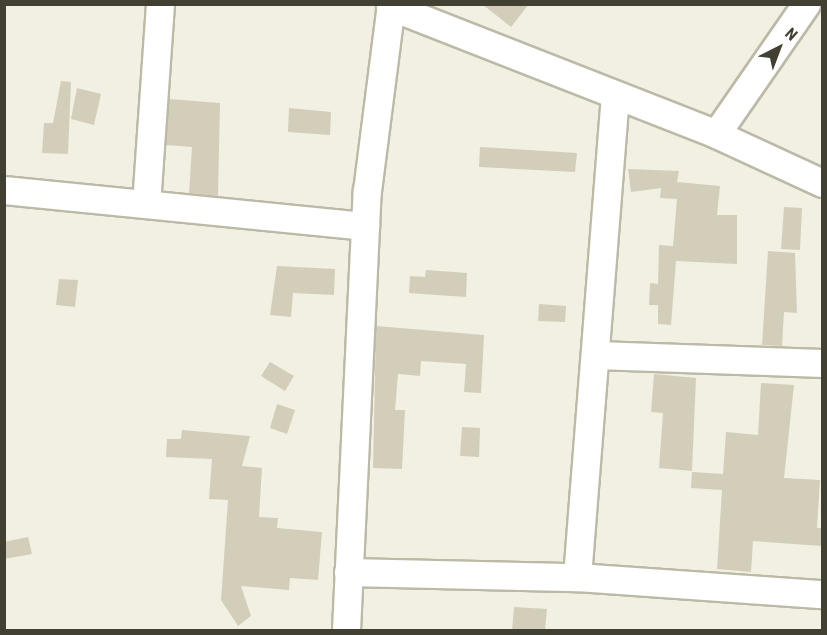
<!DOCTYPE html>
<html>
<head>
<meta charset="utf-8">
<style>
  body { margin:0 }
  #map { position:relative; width:827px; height:635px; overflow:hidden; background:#f1f0e3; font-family:"Roboto Condensed",sans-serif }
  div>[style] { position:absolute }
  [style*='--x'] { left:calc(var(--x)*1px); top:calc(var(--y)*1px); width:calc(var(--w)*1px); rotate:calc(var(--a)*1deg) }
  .building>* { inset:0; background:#d2ceb9 }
  .roads { filter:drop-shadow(2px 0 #bcbaa6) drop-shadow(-2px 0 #bcbaa6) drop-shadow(0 2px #bcbaa6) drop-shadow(0 -2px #bcbaa6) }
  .minor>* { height:27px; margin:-13.5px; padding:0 13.5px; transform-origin:13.5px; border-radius:13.5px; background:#fff }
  span { translate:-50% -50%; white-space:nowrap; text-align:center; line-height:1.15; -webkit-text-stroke:6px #fff; paint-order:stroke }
  .frame { position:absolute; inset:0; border:6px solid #424033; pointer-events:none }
  .north { position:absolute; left:749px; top:18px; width:60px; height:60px; -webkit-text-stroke:4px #fff; paint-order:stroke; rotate:42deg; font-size:16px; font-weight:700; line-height:24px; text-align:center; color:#424033 }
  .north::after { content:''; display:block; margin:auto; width:21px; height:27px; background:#424033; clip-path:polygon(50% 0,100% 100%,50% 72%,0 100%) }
</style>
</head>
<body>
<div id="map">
  <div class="building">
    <div style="clip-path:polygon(482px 4px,529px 4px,511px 27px)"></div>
    <div style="clip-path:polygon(61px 81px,71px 82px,68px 154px,42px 153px,44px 123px,53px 123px)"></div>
    <div style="clip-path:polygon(77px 88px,101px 94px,94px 125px,71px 119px)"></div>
    <div style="clip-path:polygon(169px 99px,220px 103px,218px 196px,189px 193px,192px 147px,166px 145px)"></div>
    <div style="clip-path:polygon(289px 108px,331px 112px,330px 135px,288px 132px)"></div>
    <div style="clip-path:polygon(480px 147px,577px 153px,575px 172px,479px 167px)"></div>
    <div style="clip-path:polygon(628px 169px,679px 171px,677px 182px,720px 186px,717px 215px,737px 215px,737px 264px,676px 261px,671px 325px,658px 324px,658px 305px,649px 305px,650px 283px,658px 284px,659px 245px,673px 246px,677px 199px,660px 198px,661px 188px,631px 192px)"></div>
    <div style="clip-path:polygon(784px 207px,802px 208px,800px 250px,781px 249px)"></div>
    <div style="clip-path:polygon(768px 251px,795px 253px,797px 313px,784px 312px,782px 346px,762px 345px)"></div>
    <div style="clip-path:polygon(277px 266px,335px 269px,334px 295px,293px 293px,291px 317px,270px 315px)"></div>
    <div style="clip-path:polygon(426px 270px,467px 273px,466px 297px,409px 293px,410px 276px,425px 277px)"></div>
    <div style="clip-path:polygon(59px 279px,78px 280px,75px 307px,56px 305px)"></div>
    <div style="clip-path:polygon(539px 304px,566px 306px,565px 322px,538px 321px)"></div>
    <div style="clip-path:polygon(376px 326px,484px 335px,481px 393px,464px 392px,466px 364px,421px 361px,420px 376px,398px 374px,395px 410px,405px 410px,402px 469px,373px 468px)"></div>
    <div style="clip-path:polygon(270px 362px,294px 376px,285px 391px,261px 376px)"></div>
    <div style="clip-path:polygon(654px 374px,696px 378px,692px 471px,659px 468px,663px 413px,651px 412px)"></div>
    <div style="clip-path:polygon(761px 383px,794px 385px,784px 478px,820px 480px,817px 528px,822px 528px,822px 546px,753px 541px,751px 572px,717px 569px,722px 490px,691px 488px,692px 472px,723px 474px,726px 432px,758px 435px)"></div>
    <div style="clip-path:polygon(277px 404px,295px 410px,287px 434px,270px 428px)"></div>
    <div style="clip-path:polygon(462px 427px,480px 428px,479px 457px,460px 456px)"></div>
    <div style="clip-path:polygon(182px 430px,250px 436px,242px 466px,262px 468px,259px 517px,278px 518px,277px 528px,322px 532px,318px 580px,290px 578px,289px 590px,241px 586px,251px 616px,238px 626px,221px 600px,228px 500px,209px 499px,212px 459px,166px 457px,167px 439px,181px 439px)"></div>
    <div style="clip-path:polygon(28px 537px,32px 554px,4px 559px,4px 542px)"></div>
    <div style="clip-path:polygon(514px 607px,547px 609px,545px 630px,512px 630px)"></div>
  </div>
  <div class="roads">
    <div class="minor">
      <div style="--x:390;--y:6;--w:350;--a:21.4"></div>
      <div style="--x:716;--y:134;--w:117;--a:24.8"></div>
      <div style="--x:716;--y:134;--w:158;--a:-55.3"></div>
      <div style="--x:4;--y:190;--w:363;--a:5.7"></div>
      <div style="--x:146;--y:204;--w:200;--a:-86"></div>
      <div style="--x:596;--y:355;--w:226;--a:2"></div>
      <div style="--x:348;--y:572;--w:229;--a:1.3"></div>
      <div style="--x:577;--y:577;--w:246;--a:4"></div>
      <div style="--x:577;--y:577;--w:481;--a:-85.5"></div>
      <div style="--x:346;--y:630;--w:440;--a:-87.3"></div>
      <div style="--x:367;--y:191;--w:189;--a:-82.7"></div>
    </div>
  </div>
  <div class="frame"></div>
  <div class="north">N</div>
</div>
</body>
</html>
